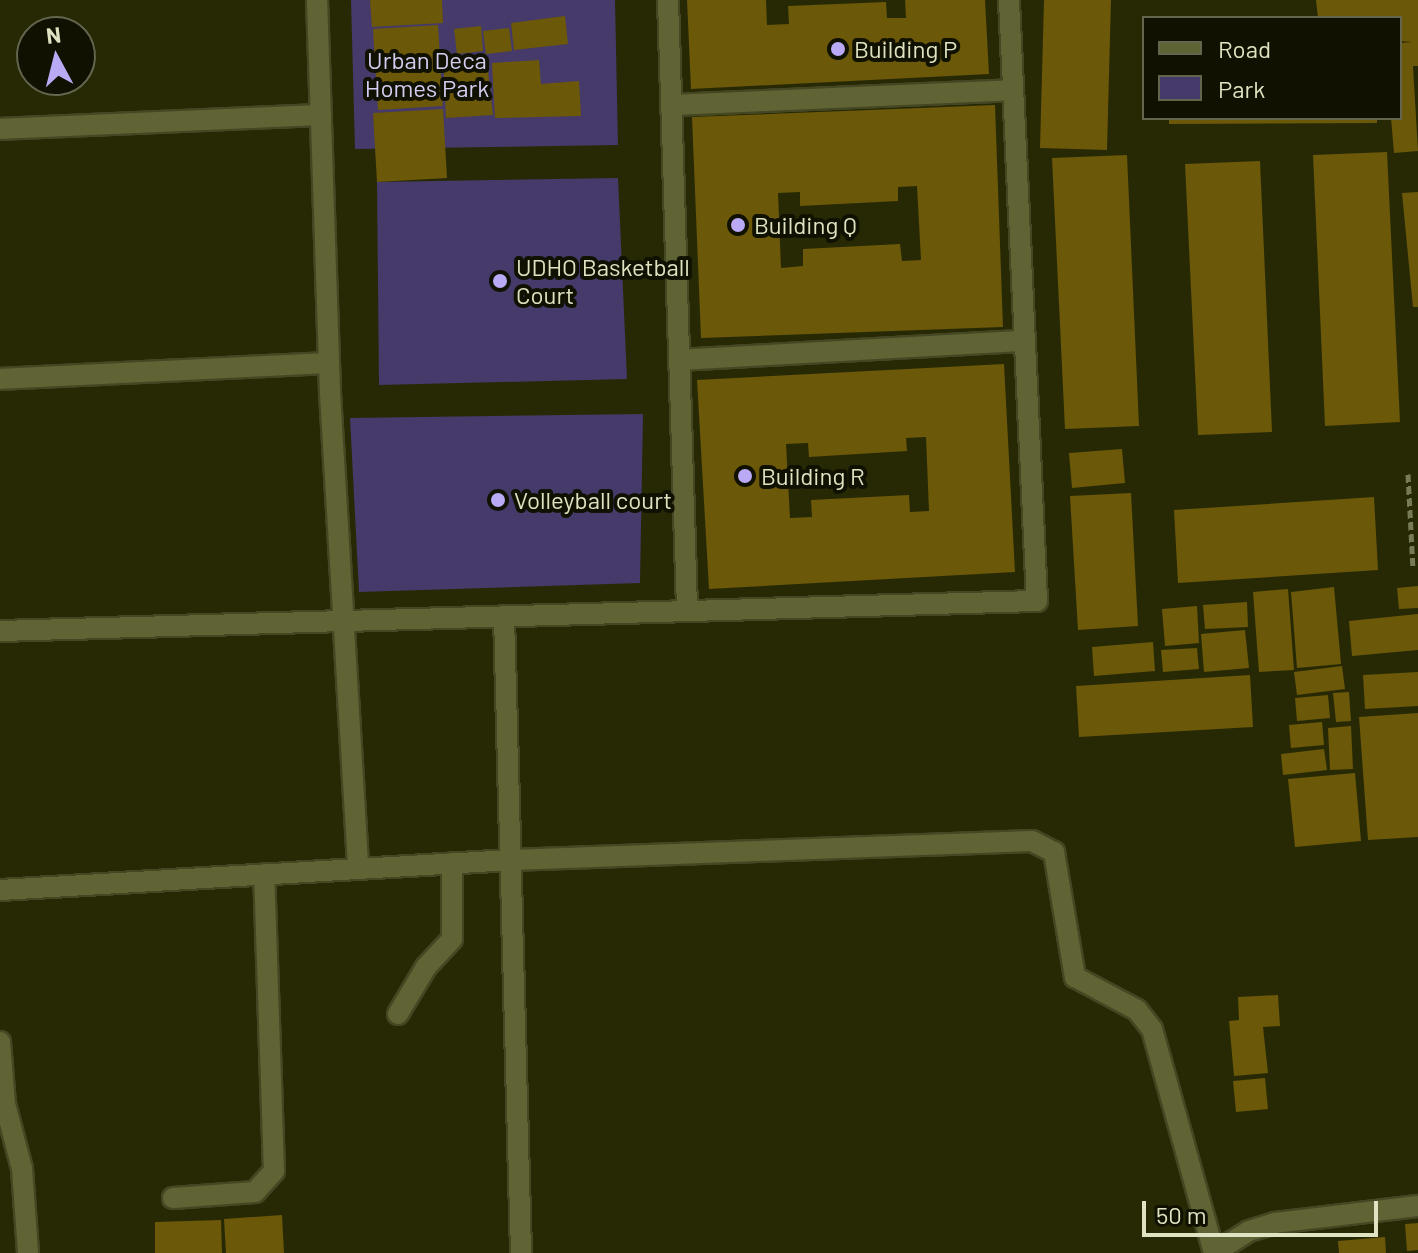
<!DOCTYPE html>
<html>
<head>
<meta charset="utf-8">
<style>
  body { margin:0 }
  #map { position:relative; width:1418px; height:1253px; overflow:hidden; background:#272904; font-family:Barlow,sans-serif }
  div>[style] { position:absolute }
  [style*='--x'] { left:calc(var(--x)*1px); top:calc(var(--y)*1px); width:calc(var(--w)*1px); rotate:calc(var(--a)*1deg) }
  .green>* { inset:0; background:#453a6a }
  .building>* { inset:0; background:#6b5808 }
  .path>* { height:5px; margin-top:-2.5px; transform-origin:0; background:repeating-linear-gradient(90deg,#777a57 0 8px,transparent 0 12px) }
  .roads { filter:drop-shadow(2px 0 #444722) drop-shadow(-2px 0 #444722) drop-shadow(0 2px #444722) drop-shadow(0 -2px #444722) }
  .minor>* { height:20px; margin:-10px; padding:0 10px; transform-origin:10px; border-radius:10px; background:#606435 }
  .dots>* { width:22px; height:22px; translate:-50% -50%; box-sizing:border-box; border:4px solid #101100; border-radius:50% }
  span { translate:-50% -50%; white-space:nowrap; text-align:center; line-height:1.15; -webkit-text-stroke:8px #101100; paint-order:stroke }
  .poi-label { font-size:24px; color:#dfe3c1 }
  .left { translate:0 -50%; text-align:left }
  .park-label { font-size:24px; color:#d4cdf1 }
  .legend { position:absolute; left:1142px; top:16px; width:260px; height:104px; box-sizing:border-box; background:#101100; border:2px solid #63654d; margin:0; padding:10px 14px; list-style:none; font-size:24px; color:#dfe3c1 }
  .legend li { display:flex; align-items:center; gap:16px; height:40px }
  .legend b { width:40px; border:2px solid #63654d }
  .north { position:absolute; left:16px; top:16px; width:80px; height:80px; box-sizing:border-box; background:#101100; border:2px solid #63654d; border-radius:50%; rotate:353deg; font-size:22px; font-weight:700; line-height:32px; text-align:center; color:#dfe3c1 }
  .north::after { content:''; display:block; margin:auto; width:28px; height:36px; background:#baaaf6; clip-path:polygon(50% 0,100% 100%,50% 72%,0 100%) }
  .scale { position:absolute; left:1142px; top:1201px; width:236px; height:36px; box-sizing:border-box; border:4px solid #dfe3c1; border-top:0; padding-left:10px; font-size:24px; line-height:28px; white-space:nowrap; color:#dfe3c1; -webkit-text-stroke:6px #101100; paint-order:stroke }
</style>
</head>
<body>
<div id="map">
  <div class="green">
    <div style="clip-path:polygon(351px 0,615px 0,618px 145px,355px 149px)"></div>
    <div style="clip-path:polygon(618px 178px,627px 379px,379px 385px,377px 182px)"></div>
    <div style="clip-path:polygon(643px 414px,640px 583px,359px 592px,350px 418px)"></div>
  </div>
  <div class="building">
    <div style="clip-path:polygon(370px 0,442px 0,443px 23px,372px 27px)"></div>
    <div style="clip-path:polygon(687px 0,766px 0,767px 25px,789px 24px,788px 6px,886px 2px,887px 18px,906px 18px,905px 0,985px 0,989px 74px,691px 89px)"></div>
    <div style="clip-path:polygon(1044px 0,1111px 0,1107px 150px,1040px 148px)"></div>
    <div style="clip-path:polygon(1316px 0,1418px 0,1418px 66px,1413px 66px,1418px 151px,1394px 153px,1391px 118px,1400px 118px,1400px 43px,1412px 42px,1400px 41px,1400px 18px,1318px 18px)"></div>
    <div style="clip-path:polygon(565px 16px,568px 44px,514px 50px,511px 23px)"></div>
    <div style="clip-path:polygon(438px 25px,443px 106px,378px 110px,373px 29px)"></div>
    <div style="clip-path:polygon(481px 26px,483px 51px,457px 54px,454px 29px)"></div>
    <div style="clip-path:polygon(509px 28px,512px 51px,486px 54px,493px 115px,446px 118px,443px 57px,486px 54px,483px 31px)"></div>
    <div style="clip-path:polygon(539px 60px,541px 84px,579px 81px,581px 116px,495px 118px,492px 63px)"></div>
    <div style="clip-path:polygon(evenodd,995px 105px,1003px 327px,701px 338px,692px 117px,995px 105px,917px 186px,921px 260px,902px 261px,900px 244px,803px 249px,803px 266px,781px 268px,778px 193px,800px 192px,800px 206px,898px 201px,898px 187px,917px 186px)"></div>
    <div style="clip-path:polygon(443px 109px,447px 178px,377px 182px,373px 113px)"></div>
    <div style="clip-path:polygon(1169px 118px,1377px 118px,1377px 123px,1169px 124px)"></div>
    <div style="clip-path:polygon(1387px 152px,1400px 422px,1325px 426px,1313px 155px)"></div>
    <div style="clip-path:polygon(1127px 155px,1139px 426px,1065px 429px,1052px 158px)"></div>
    <div style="clip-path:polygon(1260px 161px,1272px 432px,1198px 435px,1185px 164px)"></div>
    <div style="clip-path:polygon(1418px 192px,1418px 307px,1413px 307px,1402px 193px)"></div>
    <div style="clip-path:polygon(evenodd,1004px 364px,1015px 572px,709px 589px,697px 380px,1004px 364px,926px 437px,929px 511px,910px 512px,909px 495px,811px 500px,812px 517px,790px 518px,786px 444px,808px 443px,809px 457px,907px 451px,906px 438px,926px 437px)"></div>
    <div style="clip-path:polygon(1122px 449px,1125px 483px,1072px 488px,1069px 453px)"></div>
    <div style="clip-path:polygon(1131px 493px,1138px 626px,1078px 630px,1070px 496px)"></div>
    <div style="clip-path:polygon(1374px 497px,1378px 570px,1178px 583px,1174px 510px)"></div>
    <div style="clip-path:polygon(1418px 586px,1418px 608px,1399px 609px,1397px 588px)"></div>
    <div style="clip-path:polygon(1334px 587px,1341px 664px,1297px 668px,1291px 592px)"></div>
    <div style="clip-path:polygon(1288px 589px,1294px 670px,1259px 672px,1253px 592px)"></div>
    <div style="clip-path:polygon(1247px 602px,1248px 627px,1205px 629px,1203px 605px)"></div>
    <div style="clip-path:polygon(1197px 606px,1199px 643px,1165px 646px,1162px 609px)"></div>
    <div style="clip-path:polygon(1418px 614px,1418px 650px,1352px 656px,1349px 621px)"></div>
    <div style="clip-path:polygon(1245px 630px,1249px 668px,1204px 672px,1201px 634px)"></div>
    <div style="clip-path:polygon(1153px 642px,1155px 671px,1094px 676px,1092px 647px)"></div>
    <div style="clip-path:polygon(1197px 648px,1199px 669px,1163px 672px,1161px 650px)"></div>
    <div style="clip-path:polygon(1342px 666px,1345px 689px,1297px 695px,1294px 672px)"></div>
    <div style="clip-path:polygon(1418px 672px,1418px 706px,1365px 709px,1363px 675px)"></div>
    <div style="clip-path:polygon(1250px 675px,1253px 727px,1079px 737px,1076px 686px)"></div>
    <div style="clip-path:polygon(1349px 692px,1351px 721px,1336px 722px,1333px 693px)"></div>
    <div style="clip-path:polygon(1328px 695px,1330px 718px,1297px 721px,1295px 698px)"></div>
    <div style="clip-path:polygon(1418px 713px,1418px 837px,1368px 840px,1359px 717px)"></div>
    <div style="clip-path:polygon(1322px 722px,1324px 745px,1291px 748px,1289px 725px)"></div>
    <div style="clip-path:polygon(1351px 726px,1353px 769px,1330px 770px,1328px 728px)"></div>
    <div style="clip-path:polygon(1324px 749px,1327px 770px,1283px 775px,1281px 754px)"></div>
    <div style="clip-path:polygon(1355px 773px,1361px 841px,1295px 847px,1288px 779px)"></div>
    <div style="clip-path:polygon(1278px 995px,1280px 1026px,1263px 1027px,1268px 1073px,1234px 1076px,1229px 1021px,1239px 1020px,1238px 997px)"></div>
    <div style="clip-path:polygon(1265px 1078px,1268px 1109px,1236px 1112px,1233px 1081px)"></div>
    <div style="clip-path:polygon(282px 1215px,284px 1253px,226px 1253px,224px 1219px)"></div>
    <div style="clip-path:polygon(221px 1220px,222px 1253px,155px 1253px,155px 1222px)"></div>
    <div style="clip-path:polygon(1418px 1223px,1418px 1250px,1407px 1251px,1405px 1224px)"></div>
    <div style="clip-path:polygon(1385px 1237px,1386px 1253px,1339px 1253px,1338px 1241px)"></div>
  </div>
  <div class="path">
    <div style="--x:1408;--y:474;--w:95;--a:87"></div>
  </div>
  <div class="roads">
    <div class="minor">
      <div style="--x:317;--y:0;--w:393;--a:88.1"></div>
      <div style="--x:330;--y:393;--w:476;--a:86.6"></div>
      <div style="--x:668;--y:0;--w:609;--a:88.21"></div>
      <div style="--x:671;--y:105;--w:342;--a:-2.5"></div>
      <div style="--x:0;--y:129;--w:321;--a:-2.5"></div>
      <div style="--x:679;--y:360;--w:345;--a:-3.2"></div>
      <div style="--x:0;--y:379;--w:329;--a:-2.8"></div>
      <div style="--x:504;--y:616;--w:637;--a:88.47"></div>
      <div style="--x:0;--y:631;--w:1037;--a:-1.66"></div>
      <div style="--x:1037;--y:601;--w:602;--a:-92.67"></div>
      <div style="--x:0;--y:890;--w:512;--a:-3.36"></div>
      <div style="--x:511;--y:860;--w:521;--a:-2.09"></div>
      <div style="--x:1032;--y:841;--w:25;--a:27"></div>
      <div style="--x:1054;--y:852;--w:127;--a:80.5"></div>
      <div style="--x:1075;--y:977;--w:70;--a:28"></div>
      <div style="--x:1137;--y:1010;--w:24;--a:52"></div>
      <div style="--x:1152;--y:1029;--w:232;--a:74.5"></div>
      <div style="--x:398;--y:1014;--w:55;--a:-59.2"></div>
      <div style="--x:426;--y:967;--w:38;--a:-47"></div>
      <div style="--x:452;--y:939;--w:76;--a:-90"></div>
      <div style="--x:0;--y:1042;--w:62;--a:85.4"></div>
      <div style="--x:5;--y:1104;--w:67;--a:75.3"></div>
      <div style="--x:22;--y:1169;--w:84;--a:85.9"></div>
      <div style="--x:173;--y:1198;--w:82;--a:-4.2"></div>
      <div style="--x:255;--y:1192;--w:28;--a:-48"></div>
      <div style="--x:274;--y:1171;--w:297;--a:-91.9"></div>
      <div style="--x:1214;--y:1253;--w:41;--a:-32.2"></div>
      <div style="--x:1249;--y:1231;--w:27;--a:-17"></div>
      <div style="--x:1275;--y:1223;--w:144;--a:-6.8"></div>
    </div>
  </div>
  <div class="dots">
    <div style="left:838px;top:49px;background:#baaaf6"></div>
    <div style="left:738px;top:225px;background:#baaaf6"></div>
    <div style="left:500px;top:281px;background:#baaaf6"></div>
    <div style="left:745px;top:476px;background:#baaaf6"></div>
    <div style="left:498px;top:500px;background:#baaaf6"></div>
  </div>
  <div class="poi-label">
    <span class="left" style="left:854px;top:49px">Building P</span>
    <span class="left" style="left:754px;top:225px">Building Q</span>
    <span class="left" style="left:516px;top:281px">UDHO Basketball<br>Court</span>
    <span class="left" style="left:761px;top:476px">Building R</span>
    <span class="left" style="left:514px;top:500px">Volleyball court</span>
  </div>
  <div class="park-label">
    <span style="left:427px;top:74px">Urban Deca<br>Homes Park</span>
  </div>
  <ul class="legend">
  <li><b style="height:10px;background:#606435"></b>Road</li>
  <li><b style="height:22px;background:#453a6a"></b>Park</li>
  </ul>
  <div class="north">N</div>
  <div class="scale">50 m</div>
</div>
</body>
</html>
